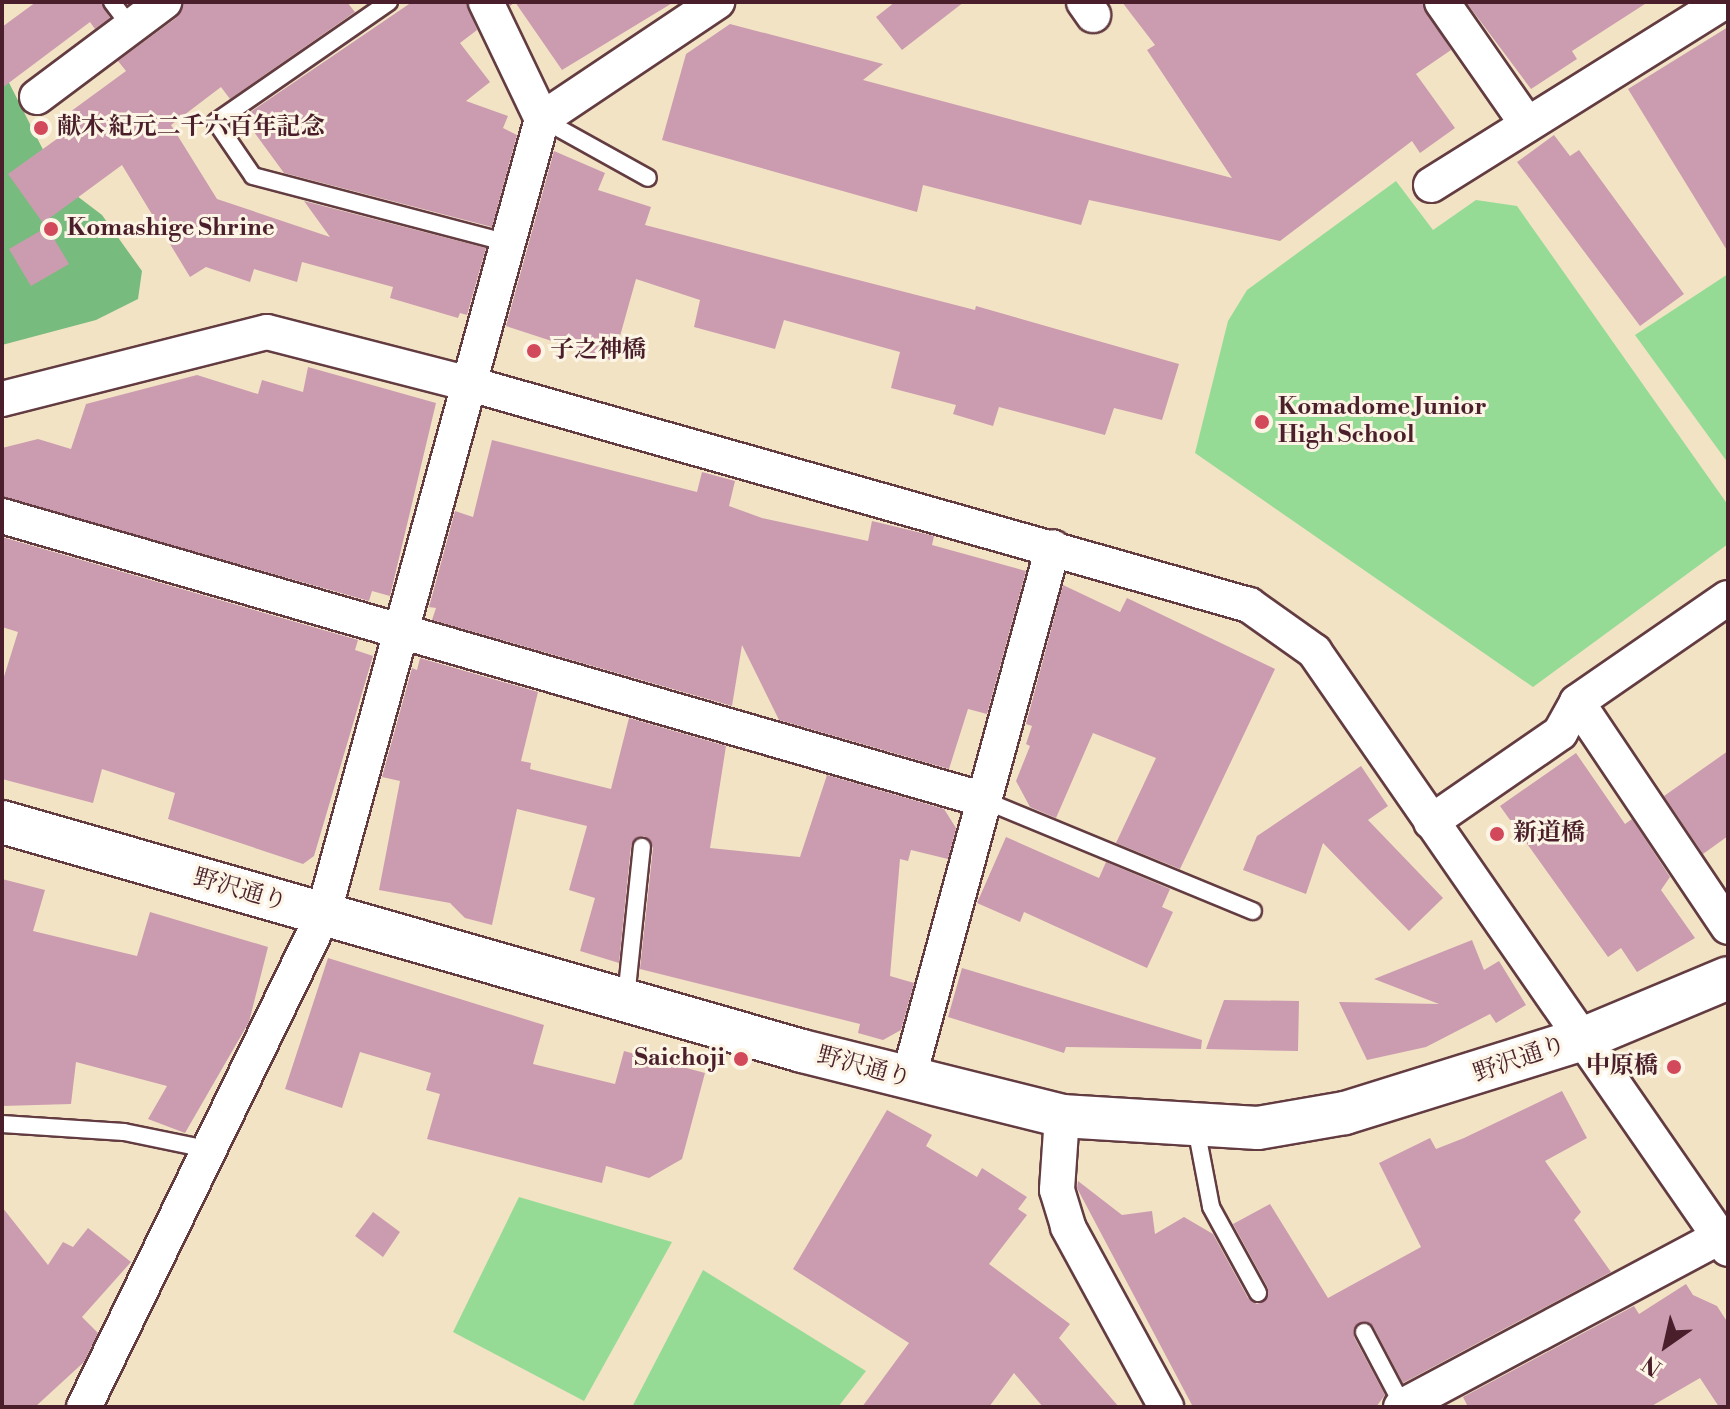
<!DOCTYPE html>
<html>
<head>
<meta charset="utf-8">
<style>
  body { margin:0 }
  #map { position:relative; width:1730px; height:1409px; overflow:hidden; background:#f2e3c5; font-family:"Libre Bodoni","Noto Serif JP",serif }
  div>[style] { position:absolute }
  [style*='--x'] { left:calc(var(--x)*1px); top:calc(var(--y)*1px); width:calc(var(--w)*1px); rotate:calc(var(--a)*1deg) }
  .green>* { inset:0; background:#96db95 }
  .forest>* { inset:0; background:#78bb7e }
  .building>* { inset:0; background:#cb9caf }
  .roads { filter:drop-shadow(2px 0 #633c42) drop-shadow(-2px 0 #633c42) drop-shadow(0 2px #633c42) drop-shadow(0 -2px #633c42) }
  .service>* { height:16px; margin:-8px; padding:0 8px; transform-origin:8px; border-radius:8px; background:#fff }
  .minor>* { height:34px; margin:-17px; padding:0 17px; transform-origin:17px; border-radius:17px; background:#fff }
  .tertiary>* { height:42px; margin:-21px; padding:0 21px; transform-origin:21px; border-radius:21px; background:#fff }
  .dots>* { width:22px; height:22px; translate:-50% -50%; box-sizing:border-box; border:4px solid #fcf5e5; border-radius:50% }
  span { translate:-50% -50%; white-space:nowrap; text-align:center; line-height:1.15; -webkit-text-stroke:6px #fcf5e5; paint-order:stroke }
  .poi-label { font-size:24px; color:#4a1f2b; font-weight:700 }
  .left { translate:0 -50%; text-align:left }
  .right { translate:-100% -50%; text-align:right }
  .street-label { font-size:24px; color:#4a1f2b }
  .frame { position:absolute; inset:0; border:4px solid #4a1f2b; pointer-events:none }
  .north { position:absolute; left:1626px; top:1305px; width:80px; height:80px; -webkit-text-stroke:6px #fcf5e5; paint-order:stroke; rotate:214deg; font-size:22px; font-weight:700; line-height:32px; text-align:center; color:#4a1f2b }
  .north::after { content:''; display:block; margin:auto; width:28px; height:36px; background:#4a1f2b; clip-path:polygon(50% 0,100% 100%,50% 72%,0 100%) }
</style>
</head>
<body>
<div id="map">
  <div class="green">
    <div style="clip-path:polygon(1396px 181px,1433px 230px,1476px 200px,1517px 206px,1728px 505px,1728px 544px,1533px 687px,1195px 453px,1228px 321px,1247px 290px)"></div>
    <div style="clip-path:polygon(1728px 274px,1728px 463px,1635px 335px)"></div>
    <div style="clip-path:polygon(519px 1197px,672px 1242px,584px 1401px,453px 1332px)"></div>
    <div style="clip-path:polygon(703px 1270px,866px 1371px,838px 1407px,632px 1407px)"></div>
  </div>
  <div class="forest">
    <div style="clip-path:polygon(2px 69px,60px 183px,102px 215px,142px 271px,138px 299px,96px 320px,2px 345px)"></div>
  </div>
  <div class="building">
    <div style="clip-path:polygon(36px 2px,101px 2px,110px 18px,95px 29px,90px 22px,2px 88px,2px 27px)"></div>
    <div style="clip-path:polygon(184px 2px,347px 2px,355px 12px,230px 99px,221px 87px,171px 125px,217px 199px,330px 237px,304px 201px,486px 248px,467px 315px,460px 313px,458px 318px,390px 298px,393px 287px,302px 262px,297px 282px,254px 269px,250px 282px,206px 267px,190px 277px,122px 165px,43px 223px,8px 174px,68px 131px,59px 120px,126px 71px,118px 61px,176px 18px)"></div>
    <div style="clip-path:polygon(412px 2px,466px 2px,477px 30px,460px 43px,490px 82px,466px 101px,508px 116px,503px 128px,517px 135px,492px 227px,284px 173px,243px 117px)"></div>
    <div style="clip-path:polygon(508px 2px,674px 2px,562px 70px,515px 2px,510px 6px)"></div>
    <div style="clip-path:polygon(895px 2px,964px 2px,902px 50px,876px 17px)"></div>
    <div style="clip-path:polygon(1122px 2px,1422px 2px,1451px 50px,1416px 74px,1455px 128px,1420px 153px,1412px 141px,1280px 241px,1089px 200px,1081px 225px,923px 185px,917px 212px,662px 140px,686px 54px,730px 24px,883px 64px,863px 80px,1232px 178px,1147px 50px,1155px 45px)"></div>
    <div style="clip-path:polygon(1466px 2px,1648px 2px,1572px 51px,1577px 59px,1531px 89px)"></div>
    <div style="clip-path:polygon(1728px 27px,1728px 252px,1628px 89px)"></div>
    <div style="clip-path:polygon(1554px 135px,1570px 156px,1579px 150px,1684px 294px,1640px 326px,1517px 162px)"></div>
    <div style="clip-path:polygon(554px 151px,605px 173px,598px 190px,651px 207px,645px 225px,975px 310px,976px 306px,1179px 364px,1162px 420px,1114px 408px,1105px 435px,999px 407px,993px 426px,953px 414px,956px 405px,891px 388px,900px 352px,784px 320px,775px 349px,694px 327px,700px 300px,636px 279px,613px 361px,506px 326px)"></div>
    <div style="clip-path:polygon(47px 227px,69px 264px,31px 286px,9px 249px)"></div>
    <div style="clip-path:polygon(308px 367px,436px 403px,390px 596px,372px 591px,369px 601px,2px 497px,2px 448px,38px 439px,71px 449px,86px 404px,197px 375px,258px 394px,262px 380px,303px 392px)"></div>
    <div style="clip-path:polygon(492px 440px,697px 492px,702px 472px,735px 481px,729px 506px,762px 518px,868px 541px,872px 521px,934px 536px,932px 545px,1026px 571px,987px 714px,968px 709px,949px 769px,779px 720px,742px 645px,732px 706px,432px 620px,436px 608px,429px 607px,455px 511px,473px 517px)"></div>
    <div style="clip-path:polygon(2px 537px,358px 640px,355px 650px,373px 656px,314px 856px,303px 864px,168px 819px,175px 793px,102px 769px,93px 803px,2px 779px,2px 683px,18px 632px,2px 627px)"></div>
    <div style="clip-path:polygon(1063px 585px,1120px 612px,1127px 598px,1275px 669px,1180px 869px,1116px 843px,1156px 758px,1093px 733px,1056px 818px,1030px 807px,1016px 781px,1030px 746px,1026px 744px,1032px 726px,1026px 724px)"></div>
    <div style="clip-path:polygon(420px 658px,538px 692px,521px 761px,531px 763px,530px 769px,611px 789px,629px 718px,726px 746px,710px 848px,800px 857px,827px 775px,944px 809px,956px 828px,948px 859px,911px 850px,908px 861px,900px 859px,890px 976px,914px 983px,901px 1030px,883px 1040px,858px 1033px,860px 1024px,640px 969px,653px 848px,644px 836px,631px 846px,619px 963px,580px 951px,595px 898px,569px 890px,587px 826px,517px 809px,492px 925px,465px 918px,450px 903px,379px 890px,400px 781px,382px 777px,412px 668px,417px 670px)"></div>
    <div style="clip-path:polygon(1728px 751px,1728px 836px,1703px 854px,1664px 796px)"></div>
    <div style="clip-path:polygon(1576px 753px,1625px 824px,1632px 819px,1670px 877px,1661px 890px,1695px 938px,1637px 972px,1621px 948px,1608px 957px,1500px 806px)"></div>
    <div style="clip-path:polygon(1361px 766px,1388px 806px,1368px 820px,1443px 898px,1409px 931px,1323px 843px,1306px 894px,1243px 870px,1257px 836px)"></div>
    <div style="clip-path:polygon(1006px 837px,1099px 878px,1106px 862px,1170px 889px,1162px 907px,1173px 912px,1147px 968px,1024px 912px,1020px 922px,977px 903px)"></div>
    <div style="clip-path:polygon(2px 879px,45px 890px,33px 931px,137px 956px,150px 912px,268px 947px,249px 1022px,185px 1133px,148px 1119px,167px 1086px,76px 1062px,71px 1104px,2px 1106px)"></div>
    <div style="clip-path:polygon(1472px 940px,1484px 970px,1499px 961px,1526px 1005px,1496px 1023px,1490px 1014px,1426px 1047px,1367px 1060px,1339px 1002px,1439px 1004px,1374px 979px)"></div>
    <div style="clip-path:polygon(328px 958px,544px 1025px,533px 1064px,615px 1084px,624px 1051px,705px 1073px,682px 1159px,649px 1178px,606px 1166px,602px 1183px,427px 1139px,440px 1094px,426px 1090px,431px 1073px,360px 1052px,342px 1108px,285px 1089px)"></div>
    <div style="clip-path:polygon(962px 968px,1202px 1040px,1201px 1049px,1066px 1047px,1064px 1053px,948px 1017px)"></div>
    <div style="clip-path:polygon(1224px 1000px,1299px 1001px,1298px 1051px,1206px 1049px)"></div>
    <div style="clip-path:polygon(1562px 1091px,1587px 1138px,1545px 1161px,1581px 1212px,1574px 1220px,1611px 1272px,1403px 1383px,1373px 1326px,1358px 1323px,1354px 1337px,1385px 1395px,1376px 1407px,1193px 1407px,1077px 1188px,1078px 1181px,1122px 1215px,1152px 1211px,1155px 1234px,1184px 1217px,1213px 1234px,1248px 1298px,1257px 1304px,1267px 1299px,1268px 1288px,1233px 1224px,1270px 1204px,1328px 1298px,1421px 1247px,1379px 1163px,1430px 1138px,1436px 1149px,1464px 1138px)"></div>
    <div style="clip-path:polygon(887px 1110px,932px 1135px,926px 1146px,977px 1177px,982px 1168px,1027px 1197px,1018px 1209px,1027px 1215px,989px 1264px,1070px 1324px,1059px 1338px,1119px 1407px,1043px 1407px,1014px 1373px,989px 1407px,862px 1407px,909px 1343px,793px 1269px)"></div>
    <div style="clip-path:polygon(2px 1207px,48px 1265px,63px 1242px,73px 1247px,88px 1228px,131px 1262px,82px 1317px,98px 1333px,84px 1362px,35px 1407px,2px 1407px)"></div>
    <div style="clip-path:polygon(373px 1212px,400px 1232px,383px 1257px,355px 1236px)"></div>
    <div style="clip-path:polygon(1686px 1284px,1693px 1295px,1717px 1306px,1728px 1323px,1728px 1407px,1719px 1407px,1700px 1378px,1650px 1407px,1468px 1407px,1463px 1397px,1634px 1306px,1639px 1314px)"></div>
  </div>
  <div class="roads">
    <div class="service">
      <div style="--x:112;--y:2;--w:30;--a:53"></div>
      <div style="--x:389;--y:2;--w:211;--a:145.3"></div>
      <div style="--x:216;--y:122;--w:65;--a:55.6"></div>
      <div style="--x:253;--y:176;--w:265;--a:14.7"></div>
      <div style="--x:542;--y:119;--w:121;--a:29.1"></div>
      <div style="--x:981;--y:799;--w:294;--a:22.4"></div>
      <div style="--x:626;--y:998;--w:152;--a:-84"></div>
      <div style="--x:2;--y:1124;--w:122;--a:3.8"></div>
      <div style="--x:124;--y:1132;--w:85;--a:11.6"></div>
      <div style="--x:1196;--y:1128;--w:80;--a:79.2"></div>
      <div style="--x:1211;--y:1207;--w:98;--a:61.3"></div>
      <div style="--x:1364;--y:1332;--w:84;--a:62.2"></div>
    </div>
    <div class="minor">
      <div style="--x:1084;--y:2;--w:16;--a:55"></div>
      <div style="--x:1442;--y:2;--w:149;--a:55.1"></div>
      <div style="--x:37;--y:97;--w:159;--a:-36.8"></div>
      <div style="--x:542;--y:119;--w:211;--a:-33.8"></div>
      <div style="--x:1431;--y:185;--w:345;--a:-32"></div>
      <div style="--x:2;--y:399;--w:273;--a:-14.2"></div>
      <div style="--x:267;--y:332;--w:210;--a:14.4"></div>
      <div style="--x:470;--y:384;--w:810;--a:15.84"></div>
      <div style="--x:1249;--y:605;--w:80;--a:35.3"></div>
      <div style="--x:1314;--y:651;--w:727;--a:55.3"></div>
      <div style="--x:2;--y:516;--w:1019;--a:16.12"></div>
      <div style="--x:1577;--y:702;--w:271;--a:56.1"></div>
      <div style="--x:1431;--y:822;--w:157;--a:-34.6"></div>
      <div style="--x:1560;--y:733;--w:35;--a:-61"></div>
      <div style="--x:1577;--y:702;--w:183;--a:-34.6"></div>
      <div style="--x:908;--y:1080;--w:552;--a:-74.78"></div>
      <div style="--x:1062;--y:1116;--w:74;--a:93.9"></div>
      <div style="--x:1057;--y:1190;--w:39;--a:73"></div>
      <div style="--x:1068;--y:1227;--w:205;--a:61.4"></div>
      <div style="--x:84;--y:1407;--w:547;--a:-64.09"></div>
      <div style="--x:323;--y:915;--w:826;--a:-74.62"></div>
      <div style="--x:542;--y:119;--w:130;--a:-115.6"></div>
      <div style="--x:1401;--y:1407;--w:361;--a:-28.1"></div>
    </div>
    <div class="tertiary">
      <div style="--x:2;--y:822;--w:832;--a:15.97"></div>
      <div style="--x:802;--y:1051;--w:268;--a:14"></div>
      <div style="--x:1062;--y:1116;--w:196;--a:3.5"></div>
      <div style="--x:1258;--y:1128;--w:88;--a:-9.8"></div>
      <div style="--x:1345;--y:1113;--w:246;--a:-17.3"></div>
      <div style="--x:1580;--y:1040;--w:160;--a:-22.7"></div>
    </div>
  </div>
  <div class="dots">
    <div style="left:41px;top:128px;background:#d1495b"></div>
    <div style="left:51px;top:229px;background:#d1495b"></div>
    <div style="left:534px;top:351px;background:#d1495b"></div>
    <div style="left:1262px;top:422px;background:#d1495b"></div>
    <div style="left:1497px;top:834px;background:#d1495b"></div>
    <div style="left:741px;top:1059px;background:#d1495b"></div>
    <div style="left:1674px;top:1067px;background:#d1495b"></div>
  </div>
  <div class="poi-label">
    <span class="left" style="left:57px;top:128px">献木 紀元二千六百年記念</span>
    <span class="left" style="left:67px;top:229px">Komashige Shrine</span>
    <span class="left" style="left:550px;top:351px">子之神橋</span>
    <span class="left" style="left:1278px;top:422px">Komadome Junior<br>High School</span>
    <span class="left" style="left:1513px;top:834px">新道橋</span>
    <span class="right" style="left:725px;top:1059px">Saichoji</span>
    <span class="right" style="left:1658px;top:1067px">中原橋</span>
  </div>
  <div class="street-label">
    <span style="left:240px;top:891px;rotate:16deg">野沢通り</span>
    <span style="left:1520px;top:1060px;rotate:-19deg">野沢通り</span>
    <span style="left:864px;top:1068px;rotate:15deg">野沢通り</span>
  </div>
  <div class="frame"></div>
  <div class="north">N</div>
</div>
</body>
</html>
